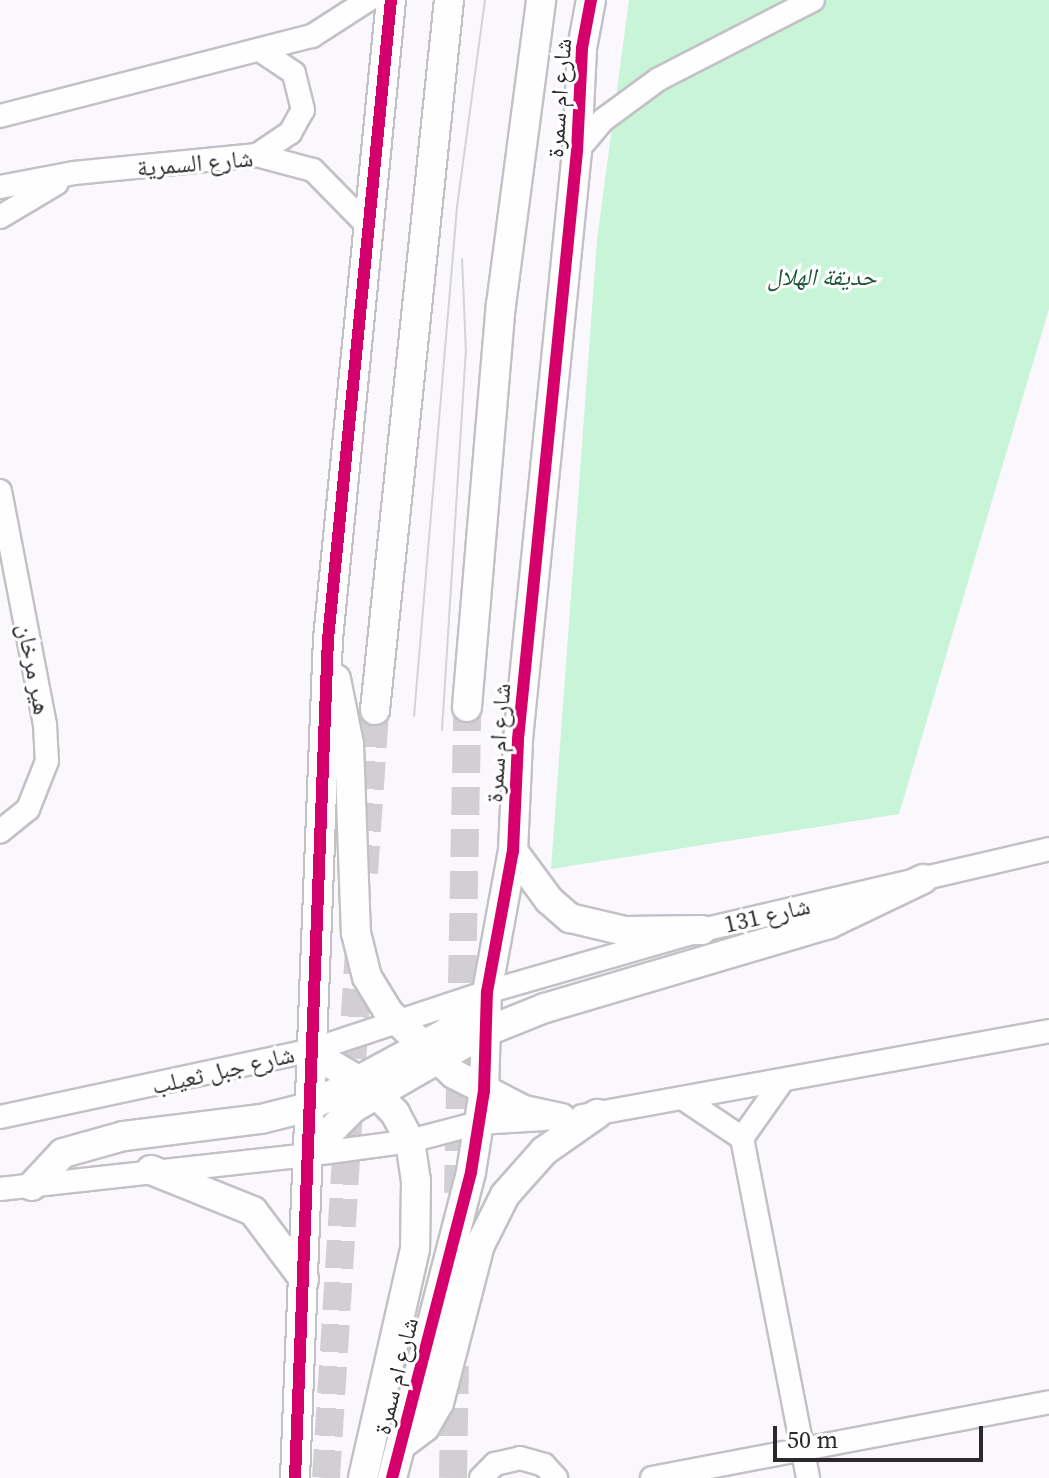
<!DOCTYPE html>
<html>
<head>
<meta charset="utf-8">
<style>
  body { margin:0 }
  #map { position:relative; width:1049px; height:1478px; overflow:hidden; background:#fbf8fd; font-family:"Source Serif 4","Noto Naskh Arabic",serif }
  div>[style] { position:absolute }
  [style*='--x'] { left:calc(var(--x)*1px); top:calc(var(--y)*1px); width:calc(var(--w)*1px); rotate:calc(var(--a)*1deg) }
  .green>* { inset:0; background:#c8f4d8 }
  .tertiary-tunnel>* { height:28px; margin-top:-14px; transform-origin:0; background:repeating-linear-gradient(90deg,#d1cfd3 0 28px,transparent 0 42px) }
  .roads { filter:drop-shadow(2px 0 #c3c1c5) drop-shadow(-2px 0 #c3c1c5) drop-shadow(0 2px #c3c1c5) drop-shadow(0 -2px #c3c1c5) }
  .minor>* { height:22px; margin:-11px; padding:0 11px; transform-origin:11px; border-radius:11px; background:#fefeff }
  .tertiary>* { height:28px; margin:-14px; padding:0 14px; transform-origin:14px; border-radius:14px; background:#fefeff }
  .tram>* { height:2px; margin:-1px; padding:0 1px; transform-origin:1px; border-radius:1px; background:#d4d3d5 }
  .cycleway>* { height:12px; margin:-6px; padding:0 6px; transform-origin:6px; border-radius:6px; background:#d6006c }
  span { translate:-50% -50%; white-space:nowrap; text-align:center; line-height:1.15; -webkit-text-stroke:6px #fff; paint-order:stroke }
  .street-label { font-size:24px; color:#2b292d }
  .park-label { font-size:24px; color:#1b5734; font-style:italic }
  .scale { position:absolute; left:773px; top:1426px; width:210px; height:36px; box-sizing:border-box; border:4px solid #2b292d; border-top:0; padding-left:10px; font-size:24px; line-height:28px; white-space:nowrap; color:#2b292d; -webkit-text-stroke:6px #fff; paint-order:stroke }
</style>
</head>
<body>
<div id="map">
  <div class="green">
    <div style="clip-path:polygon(629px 0,1049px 0,1049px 309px,899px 814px,551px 869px,597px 240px)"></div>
  </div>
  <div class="tertiary-tunnel">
    <div style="--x:364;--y:873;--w:163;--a:-86.1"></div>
    <div style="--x:458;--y:1193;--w:486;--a:-88.9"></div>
    <div style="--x:326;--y:1478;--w:529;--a:-86.42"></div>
    <div style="--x:453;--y:1478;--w:119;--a:-89"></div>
  </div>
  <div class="roads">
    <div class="minor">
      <div style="--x:0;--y:116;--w:322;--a:-14.4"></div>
      <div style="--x:312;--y:36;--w:67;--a:-32.7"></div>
      <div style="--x:577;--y:151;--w:40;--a:-50"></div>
      <div style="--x:603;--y:120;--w:69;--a:-36.2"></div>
      <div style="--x:659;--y:79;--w:173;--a:-27.2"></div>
      <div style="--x:257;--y:155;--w:40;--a:-34"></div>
      <div style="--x:290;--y:133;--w:26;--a:-61"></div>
      <div style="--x:303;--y:110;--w:38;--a:-104"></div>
      <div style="--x:294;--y:73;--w:37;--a:-146"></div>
      <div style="--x:0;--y:187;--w:75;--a:-10.7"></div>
      <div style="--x:74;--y:173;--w:184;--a:-5.6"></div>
      <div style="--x:257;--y:155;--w:58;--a:15"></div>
      <div style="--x:313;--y:170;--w:77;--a:45.5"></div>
      <div style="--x:0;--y:217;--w:66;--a:-30.8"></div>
      <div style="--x:0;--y:491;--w:238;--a:79.1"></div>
      <div style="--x:45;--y:725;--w:36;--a:87"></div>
      <div style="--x:47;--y:761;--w:52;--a:111.6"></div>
      <div style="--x:28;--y:809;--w:36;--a:141"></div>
      <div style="--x:781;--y:1083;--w:67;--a:125.3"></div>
      <div style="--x:742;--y:1138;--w:346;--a:79"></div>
      <div style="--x:687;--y:1101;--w:66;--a:33.9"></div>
      <div style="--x:582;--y:1116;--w:475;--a:-10.3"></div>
      <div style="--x:0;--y:1117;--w:316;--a:-12.1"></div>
      <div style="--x:309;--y:1051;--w:188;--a:-18.3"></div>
      <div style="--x:487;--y:992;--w:224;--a:-16.1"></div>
      <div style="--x:702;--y:930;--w:356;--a:-13.1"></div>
      <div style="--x:0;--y:1189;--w:309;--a:-6.3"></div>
      <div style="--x:307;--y:1155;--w:104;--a:-7.7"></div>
      <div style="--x:410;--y:1141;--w:70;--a:-14.8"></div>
      <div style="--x:478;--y:1123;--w:66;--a:-3.5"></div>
      <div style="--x:481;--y:1478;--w:20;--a:-45"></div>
      <div style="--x:495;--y:1464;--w:26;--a:-13"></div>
      <div style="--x:520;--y:1458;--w:25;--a:16"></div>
      <div style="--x:544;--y:1465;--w:18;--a:47"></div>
      <div style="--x:652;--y:1478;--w:404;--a:-10.8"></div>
    </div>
    <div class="tertiary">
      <div style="--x:336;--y:679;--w:66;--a:78.7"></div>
      <div style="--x:349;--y:744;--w:189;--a:87.9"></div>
      <div style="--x:356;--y:933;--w:45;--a:76"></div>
      <div style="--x:367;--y:977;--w:42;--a:58.6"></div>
      <div style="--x:389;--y:1013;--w:89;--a:43.2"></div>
      <div style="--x:454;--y:1074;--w:79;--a:27.2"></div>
      <div style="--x:524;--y:1110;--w:38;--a:12"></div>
      <div style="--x:467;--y:707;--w:403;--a:-85.2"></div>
      <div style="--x:501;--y:305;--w:308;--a:-82.5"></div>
      <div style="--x:375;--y:710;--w:714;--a:-84.05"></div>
      <div style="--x:513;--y:851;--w:61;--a:53.7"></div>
      <div style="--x:549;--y:900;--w:28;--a:41"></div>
      <div style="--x:570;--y:918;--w:57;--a:13.3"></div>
      <div style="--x:625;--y:931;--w:77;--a:-0.7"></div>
      <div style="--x:309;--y:1051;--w:72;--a:30.8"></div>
      <div style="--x:371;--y:1088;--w:35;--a:46"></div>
      <div style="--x:395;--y:1113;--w:32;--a:62"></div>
      <div style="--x:410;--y:1141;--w:40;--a:81.5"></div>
      <div style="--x:416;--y:1181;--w:68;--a:90.8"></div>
      <div style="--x:415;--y:1249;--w:235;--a:102.8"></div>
      <div style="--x:307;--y:1155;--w:66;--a:-45.6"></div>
      <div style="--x:353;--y:1108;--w:152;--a:-29.9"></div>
      <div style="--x:485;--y:1032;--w:65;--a:-21.8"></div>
      <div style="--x:545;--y:1008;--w:296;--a:-16.5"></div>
      <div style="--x:829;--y:924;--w:104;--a:-25.6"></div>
      <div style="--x:151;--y:1170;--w:110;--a:21.9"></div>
      <div style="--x:253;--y:1211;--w:85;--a:53.1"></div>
      <div style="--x:32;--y:1186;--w:45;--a:-46.8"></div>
      <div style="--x:63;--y:1153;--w:63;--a:-15.6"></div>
      <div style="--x:124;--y:1136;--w:138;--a:-7.1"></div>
      <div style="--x:261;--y:1119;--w:49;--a:-14"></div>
      <div style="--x:309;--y:1107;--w:156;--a:-28.4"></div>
      <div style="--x:446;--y:1033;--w:58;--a:-45"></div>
      <div style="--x:401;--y:1445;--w:30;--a:-37"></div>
      <div style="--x:425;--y:1427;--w:28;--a:-60"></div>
      <div style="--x:439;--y:1403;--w:163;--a:-75.5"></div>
      <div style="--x:480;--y:1245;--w:56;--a:-63.4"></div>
      <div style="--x:505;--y:1195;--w:59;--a:-48.4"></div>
      <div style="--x:544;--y:1151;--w:65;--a:-34.9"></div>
      <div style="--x:295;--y:1478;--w:840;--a:-87.75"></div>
      <div style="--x:328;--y:639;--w:642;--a:-84.37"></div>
      <div style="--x:392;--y:1478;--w:316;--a:-75.5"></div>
      <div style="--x:471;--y:1172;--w:82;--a:-80.9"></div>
      <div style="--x:484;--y:1091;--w:99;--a:-88.3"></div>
      <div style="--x:487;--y:992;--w:143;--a:-79.6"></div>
      <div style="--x:513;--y:851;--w:112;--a:-87.4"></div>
      <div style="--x:518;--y:739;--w:591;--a:-84.27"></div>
      <div style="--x:577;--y:151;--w:103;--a:-87.2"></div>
      <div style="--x:582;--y:48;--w:49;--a:-79.4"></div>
    </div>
  </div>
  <div class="tram">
    <div style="--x:414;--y:716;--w:511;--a:-85.17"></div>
    <div style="--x:457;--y:207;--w:209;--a:-82.3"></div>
    <div style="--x:442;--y:730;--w:378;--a:-86.4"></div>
    <div style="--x:466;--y:353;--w:94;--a:-92.4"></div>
  </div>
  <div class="cycleway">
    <div style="--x:295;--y:1478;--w:840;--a:-87.75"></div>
    <div style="--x:328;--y:639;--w:642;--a:-84.37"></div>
    <div style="--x:392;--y:1478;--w:316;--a:-75.5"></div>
    <div style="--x:471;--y:1172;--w:82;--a:-80.9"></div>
    <div style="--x:484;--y:1091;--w:99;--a:-88.3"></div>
    <div style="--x:487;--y:992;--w:143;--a:-79.6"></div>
    <div style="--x:513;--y:851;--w:112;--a:-87.4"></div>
    <div style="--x:518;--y:739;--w:591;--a:-84.27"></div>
    <div style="--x:577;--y:151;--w:103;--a:-87.2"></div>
    <div style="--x:582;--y:48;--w:49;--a:-79.4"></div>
  </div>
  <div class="street-label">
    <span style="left:559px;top:98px;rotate:-86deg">شارع ام سمرة</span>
    <span style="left:195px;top:163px;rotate:-5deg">شارع السمرية</span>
    <span style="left:34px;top:669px;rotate:79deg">هير مرخان</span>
    <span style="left:498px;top:743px;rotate:-86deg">شارع ام سمرة</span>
    <span style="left:767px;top:915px;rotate:-13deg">شارع 131</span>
    <span style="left:223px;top:1070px;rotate:-13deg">شارع جبل ثعيلب</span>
    <span style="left:396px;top:1376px;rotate:-76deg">شارع ام سمرة</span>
  </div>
  <div class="park-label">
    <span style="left:822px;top:277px">حديقة الهلال</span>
  </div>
  <div class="scale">50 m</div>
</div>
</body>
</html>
